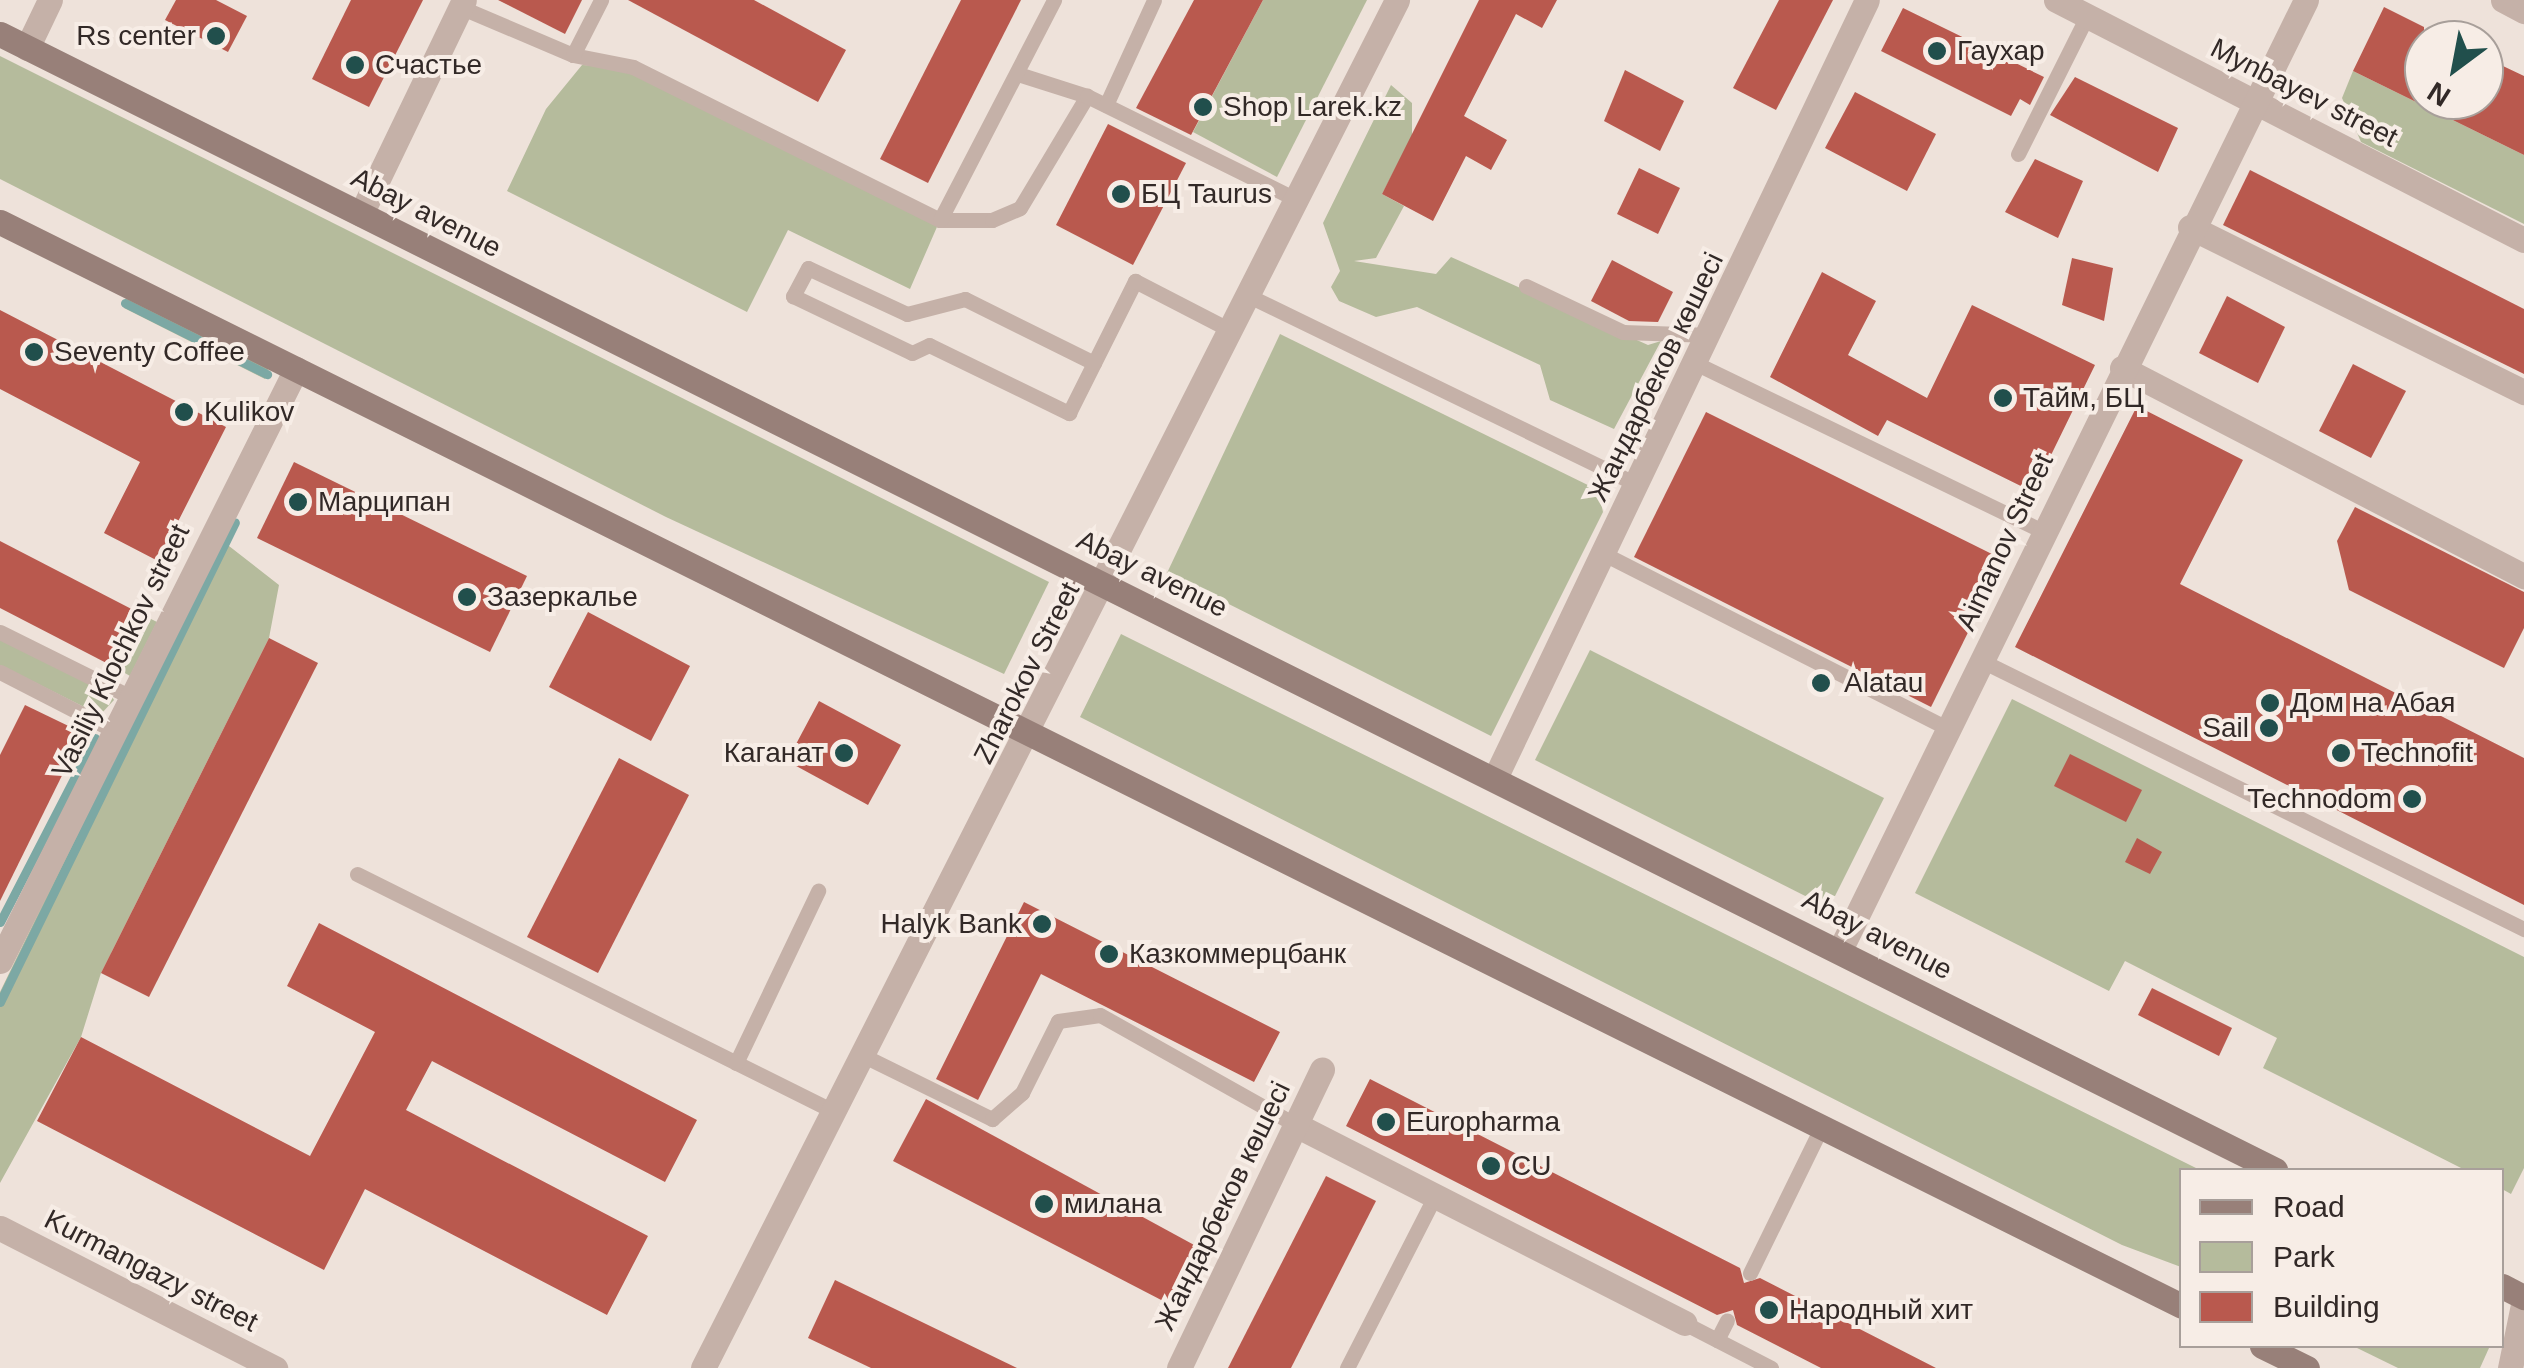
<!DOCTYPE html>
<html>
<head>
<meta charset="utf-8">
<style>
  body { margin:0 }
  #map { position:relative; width:2524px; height:1368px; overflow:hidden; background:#eee2da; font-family:Helvetica,sans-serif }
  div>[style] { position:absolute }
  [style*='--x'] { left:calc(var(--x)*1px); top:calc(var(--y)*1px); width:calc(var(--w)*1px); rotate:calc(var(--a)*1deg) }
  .green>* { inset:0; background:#b5bb9c }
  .stream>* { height:9px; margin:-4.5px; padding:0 4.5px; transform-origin:4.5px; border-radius:4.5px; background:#7ca8a4 }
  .building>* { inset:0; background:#b9594e }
  .service>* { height:15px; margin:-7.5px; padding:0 7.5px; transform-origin:7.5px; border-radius:7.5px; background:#c5b1a8 }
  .minor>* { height:25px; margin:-12.5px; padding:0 12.5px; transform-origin:12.5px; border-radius:12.5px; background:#c5b1a8 }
  .tertiary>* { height:25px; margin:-12.5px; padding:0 12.5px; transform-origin:12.5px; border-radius:12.5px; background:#c5b1a8 }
  .secondary>* { height:25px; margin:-12.5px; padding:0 12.5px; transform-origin:12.5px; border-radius:12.5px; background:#988079 }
  .dots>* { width:28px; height:28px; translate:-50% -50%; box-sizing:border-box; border:5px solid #f7ede6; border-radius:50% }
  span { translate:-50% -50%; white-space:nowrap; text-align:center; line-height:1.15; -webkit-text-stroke:8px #f7ede6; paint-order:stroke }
  .poi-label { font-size:28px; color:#322927 }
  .right { translate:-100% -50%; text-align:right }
  .left { translate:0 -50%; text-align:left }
  .street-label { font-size:28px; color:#322927 }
  .legend { position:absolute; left:2179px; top:1168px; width:325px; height:180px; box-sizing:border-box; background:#f7ede6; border:2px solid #a89f9a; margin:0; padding:12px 18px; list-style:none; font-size:30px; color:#322927 }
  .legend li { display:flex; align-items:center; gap:20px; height:50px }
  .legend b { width:50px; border:2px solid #a89f9a }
  .north { position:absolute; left:2404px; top:20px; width:100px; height:100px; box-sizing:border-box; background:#f7ede6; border:2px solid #a89f9a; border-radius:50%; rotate:212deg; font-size:28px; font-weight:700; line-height:40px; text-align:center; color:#322927 }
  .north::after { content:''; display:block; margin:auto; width:35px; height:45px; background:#214f4c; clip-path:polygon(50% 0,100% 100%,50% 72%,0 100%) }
</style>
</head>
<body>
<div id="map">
  <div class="green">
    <div style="clip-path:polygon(1263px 0,1367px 0,1277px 177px,1193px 132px)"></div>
    <div style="clip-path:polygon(0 56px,1049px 582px,1004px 674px,666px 517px,0 179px)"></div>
    <div style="clip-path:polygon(582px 65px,633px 67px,940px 220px,910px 289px,788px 230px,747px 312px,507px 191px,546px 109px)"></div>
    <div style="clip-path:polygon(2353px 71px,2524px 155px,2524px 224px,2361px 142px,2342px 98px)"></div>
    <div style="clip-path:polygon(1391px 85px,1412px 103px,1412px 137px,1382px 194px,1404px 206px,1376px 258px,1354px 261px,1436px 274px,1451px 257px,1648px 345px,1661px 341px,1614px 429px,1550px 400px,1540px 365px,1417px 307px,1376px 317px,1339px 301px,1331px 287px,1340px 271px,1323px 223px)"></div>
    <div style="clip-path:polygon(128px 286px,272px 357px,265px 379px,124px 308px)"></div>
    <div style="clip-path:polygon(1280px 334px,1598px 490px,1603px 512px,1491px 736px,1167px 573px)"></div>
    <div style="clip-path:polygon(220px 539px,279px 585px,269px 638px,101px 973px,81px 1037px,0 1183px,0 992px)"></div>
    <div style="clip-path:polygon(145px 616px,157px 622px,130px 676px,118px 669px)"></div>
    <div style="clip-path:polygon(1121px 634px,2200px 1170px,2182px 1170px,2181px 1267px,2122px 1245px,1080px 717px)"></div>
    <div style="clip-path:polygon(0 639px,111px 695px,114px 700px,100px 715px,0 665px)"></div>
    <div style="clip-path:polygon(1590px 650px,1884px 798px,1829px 908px,1535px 760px)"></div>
    <div style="clip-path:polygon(2012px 699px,2524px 957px,2524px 1168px,2511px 1194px,2502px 1189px,2502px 1170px,2465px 1170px,2263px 1068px,2277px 1038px,2125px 961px,2109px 991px,1915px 893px)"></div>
    <div style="clip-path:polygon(2353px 1346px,2489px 1346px,2489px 1348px,2480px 1368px,2398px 1368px)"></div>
  </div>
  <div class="stream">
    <div style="--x:125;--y:303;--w:159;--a:26.6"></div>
    <div style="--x:0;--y:922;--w:207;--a:-62.7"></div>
    <div style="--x:0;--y:1002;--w:534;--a:-63.91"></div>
  </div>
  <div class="building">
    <div style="clip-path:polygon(176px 0,216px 0,247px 16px,228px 52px,165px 20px)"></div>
    <div style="clip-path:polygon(351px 0,423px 0,369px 107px,312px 79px)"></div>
    <div style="clip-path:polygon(498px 0,582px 0,565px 34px)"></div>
    <div style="clip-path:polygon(628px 0,754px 0,846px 50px,818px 102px)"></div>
    <div style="clip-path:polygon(961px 0,1021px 0,928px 183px,880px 159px)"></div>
    <div style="clip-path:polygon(1194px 0,1263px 0,1191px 135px,1136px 108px)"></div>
    <div style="clip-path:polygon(1479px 0,1557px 0,1542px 28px,1516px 14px,1464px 116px,1507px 140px,1491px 170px,1466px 156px,1433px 221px,1382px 194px)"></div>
    <div style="clip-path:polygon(1779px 0,1833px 0,1776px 110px,1733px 88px)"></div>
    <div style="clip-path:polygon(2384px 7px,2424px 27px,2424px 100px,2484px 100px,2484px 57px,2524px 76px,2524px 155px,2353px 71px)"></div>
    <div style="clip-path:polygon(1903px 8px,2044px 77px,2030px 105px,2020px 99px,2011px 116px,1881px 51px)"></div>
    <div style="clip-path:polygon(1625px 70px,1684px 101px,1660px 151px,1604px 121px)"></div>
    <div style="clip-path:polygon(2075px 77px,2178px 128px,2158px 172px,2050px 115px)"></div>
    <div style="clip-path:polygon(1855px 92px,1936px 134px,1907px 191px,1825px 148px)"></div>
    <div style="clip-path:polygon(1108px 124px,1186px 163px,1133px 265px,1056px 225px)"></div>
    <div style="clip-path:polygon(2035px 159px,2083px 181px,2058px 238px,2005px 212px)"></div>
    <div style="clip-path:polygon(1639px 168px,1680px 188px,1658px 234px,1617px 214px)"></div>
    <div style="clip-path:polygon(2250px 170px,2524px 309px,2524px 374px,2223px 225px)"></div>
    <div style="clip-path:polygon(2072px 258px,2113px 268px,2104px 321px,2062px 305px)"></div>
    <div style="clip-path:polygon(1612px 260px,1673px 292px,1658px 322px,1629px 321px,1591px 301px)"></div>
    <div style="clip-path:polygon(1822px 272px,1876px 301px,1848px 355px,1927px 398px,1972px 305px,2095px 365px,2033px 492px,1887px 420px,1878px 436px,1770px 377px)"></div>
    <div style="clip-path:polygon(2227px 296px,2285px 327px,2258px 383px,2199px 353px)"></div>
    <div style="clip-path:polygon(0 310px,226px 427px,158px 561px,104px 533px,140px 462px,0 389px)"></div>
    <div style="clip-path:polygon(2353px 364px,2406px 391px,2371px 458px,2319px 431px)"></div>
    <div style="clip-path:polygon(2137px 406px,2243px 460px,2180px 584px,2524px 758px,2524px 905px,2015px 647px)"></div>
    <div style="clip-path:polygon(1706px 412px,2004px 560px,1931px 707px,1634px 557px)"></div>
    <div style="clip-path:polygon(294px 462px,527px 576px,490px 652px,257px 538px)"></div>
    <div style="clip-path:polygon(2355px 507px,2524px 592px,2524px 628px,2504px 668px,2349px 590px,2337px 541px)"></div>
    <div style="clip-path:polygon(0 541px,145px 616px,118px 669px,0 608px)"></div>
    <div style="clip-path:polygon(588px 612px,690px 666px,651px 741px,549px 687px)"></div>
    <div style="clip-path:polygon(269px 638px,318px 663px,149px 997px,101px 973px)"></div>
    <div style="clip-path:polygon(819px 701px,901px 745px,868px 805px,787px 761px)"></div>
    <div style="clip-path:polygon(25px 705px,83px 733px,0 901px,0 755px)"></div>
    <div style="clip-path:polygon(2070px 754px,2142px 790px,2126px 822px,2054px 786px)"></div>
    <div style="clip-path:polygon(619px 758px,689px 795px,598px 973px,527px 937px)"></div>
    <div style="clip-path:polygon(2137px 838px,2162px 852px,2150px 874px,2125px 862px)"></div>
    <div style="clip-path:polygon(1024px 902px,1280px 1032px,1254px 1082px,1041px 974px,978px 1100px,936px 1079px)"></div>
    <div style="clip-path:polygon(319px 923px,697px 1120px,665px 1182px,432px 1061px,406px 1110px,648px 1236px,607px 1315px,365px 1189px,324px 1270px,37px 1121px,81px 1037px,310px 1156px,375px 1032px,287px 986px)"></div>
    <div style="clip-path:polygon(2152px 988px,2232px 1028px,2219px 1056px,2138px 1015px)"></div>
    <div style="clip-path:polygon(1370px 1079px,1740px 1268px,1744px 1283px,1760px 1278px,1936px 1368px,1821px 1368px,1737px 1325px,1733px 1310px,1717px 1315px,1346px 1126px)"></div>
    <div style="clip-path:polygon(926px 1099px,1196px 1246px,1167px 1303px,893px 1161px)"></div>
    <div style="clip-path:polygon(1326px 1176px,1376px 1201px,1291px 1368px,1228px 1368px)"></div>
    <div style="clip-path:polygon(835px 1280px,1017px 1368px,871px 1368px,808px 1338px)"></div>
  </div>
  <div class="service">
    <div style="--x:460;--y:7;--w:123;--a:23"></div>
    <div style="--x:573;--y:55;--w:61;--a:11.3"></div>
    <div style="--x:633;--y:67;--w:343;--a:26.5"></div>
    <div style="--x:940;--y:220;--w:52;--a:0"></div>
    <div style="--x:992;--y:220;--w:30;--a:-23"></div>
    <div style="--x:1020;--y:208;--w:131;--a:-59.1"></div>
    <div style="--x:573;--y:55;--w:62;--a:-63"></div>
    <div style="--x:1018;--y:74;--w:72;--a:17.7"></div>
    <div style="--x:1087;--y:96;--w:234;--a:26.3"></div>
    <div style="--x:1106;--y:105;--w:115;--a:-65.4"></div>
    <div style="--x:2018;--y:154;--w:154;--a:-63.4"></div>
    <div style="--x:940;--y:220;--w:248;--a:-62.6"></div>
    <div style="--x:1526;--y:286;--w:107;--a:25.4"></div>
    <div style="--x:1623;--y:332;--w:88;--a:2"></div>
    <div style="--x:1249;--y:296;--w:432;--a:25.9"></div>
    <div style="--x:1094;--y:363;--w:144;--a:-153.6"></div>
    <div style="--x:965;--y:299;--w:60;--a:165.5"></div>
    <div style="--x:907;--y:314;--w:109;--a:-155.1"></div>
    <div style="--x:808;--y:268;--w:32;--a:118"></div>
    <div style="--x:793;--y:296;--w:132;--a:25.6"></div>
    <div style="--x:912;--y:353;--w:19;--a:-25"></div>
    <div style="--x:929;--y:345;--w:156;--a:25.9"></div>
    <div style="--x:1069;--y:413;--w:148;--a:-63.4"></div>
    <div style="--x:1135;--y:281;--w:109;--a:27.3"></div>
    <div style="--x:1697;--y:364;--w:384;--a:25.8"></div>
    <div style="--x:1604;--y:554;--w:387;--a:26.9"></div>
    <div style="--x:0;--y:632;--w:146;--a:26.4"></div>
    <div style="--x:1982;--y:661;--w:605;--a:26.31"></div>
    <div style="--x:0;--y:672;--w:129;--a:27.2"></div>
    <div style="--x:357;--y:874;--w:534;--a:26.47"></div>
    <div style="--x:864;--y:1056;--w:143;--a:26.2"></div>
    <div style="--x:992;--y:1119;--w:40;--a:-41"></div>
    <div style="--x:1022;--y:1093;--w:80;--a:-63.4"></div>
    <div style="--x:1058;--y:1021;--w:42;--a:-8.1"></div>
    <div style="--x:1100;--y:1015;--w:225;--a:29.3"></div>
    <div style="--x:736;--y:1063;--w:191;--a:-64.5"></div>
    <div style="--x:1750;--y:1273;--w:164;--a:-63.9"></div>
    <div style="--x:1684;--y:1323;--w:98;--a:27.3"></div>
    <div style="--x:1717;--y:1340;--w:22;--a:-63"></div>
    <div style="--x:1347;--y:1368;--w:193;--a:-62.9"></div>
  </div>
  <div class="minor">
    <div style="--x:2056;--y:0;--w:526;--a:27.15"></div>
    <div style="--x:2503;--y:0;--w:24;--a:28"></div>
    <div style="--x:27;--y:48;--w:53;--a:-64.4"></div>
    <div style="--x:361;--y:214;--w:237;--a:-64.3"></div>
    <div style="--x:2190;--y:227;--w:373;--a:26.3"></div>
    <div style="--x:2122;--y:368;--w:453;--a:27.4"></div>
    <div style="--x:1495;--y:778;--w:862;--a:-64.45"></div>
    <div style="--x:1840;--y:950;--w:1058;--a:-63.87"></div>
    <div style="--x:0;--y:961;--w:662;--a:-63.43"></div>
    <div style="--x:1296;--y:1125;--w:436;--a:27"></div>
    <div style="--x:0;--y:1228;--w:309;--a:27"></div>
    <div style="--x:1179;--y:1368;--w:331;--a:-64.4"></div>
  </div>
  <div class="tertiary">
    <div style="--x:703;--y:1368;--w:1534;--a:-63.1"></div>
    <div style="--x:2510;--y:1368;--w:69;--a:-78.4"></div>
  </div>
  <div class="secondary">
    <div style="--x:0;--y:34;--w:2543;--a:26.53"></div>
    <div style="--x:0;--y:222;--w:2436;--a:26.42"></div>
    <div style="--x:2502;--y:1286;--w:25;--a:27"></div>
    <div style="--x:2262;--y:1346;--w:50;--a:26.1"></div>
  </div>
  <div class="dots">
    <div style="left:216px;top:36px;background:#214f4c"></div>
    <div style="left:1937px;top:51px;background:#214f4c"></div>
    <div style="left:355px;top:65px;background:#214f4c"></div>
    <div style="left:1203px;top:107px;background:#214f4c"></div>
    <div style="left:1121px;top:194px;background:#214f4c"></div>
    <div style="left:34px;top:352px;background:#214f4c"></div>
    <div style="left:2003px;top:398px;background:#214f4c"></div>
    <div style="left:184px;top:412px;background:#214f4c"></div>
    <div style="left:298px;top:502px;background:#214f4c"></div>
    <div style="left:467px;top:597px;background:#214f4c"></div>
    <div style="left:1821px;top:683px;background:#214f4c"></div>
    <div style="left:2270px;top:703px;background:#214f4c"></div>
    <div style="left:2269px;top:728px;background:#214f4c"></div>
    <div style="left:844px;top:753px;background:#214f4c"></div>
    <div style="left:2341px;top:753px;background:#214f4c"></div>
    <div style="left:2412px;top:799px;background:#214f4c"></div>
    <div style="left:1042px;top:924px;background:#214f4c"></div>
    <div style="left:1109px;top:954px;background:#214f4c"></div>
    <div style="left:1386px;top:1122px;background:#214f4c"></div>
    <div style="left:1491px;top:1166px;background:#214f4c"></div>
    <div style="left:1044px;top:1204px;background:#214f4c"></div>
    <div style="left:1769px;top:1310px;background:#214f4c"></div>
  </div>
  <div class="poi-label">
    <span class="right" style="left:196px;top:36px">Rs center</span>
    <span class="left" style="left:1957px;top:51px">Гаухар</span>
    <span class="left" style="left:375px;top:65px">Счастье</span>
    <span class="left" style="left:1223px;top:107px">Shop Larek.kz</span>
    <span class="left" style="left:1141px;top:194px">БЦ Taurus</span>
    <span class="left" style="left:54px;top:352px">Seventy Coffee</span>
    <span class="left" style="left:2023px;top:398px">Тайм, БЦ</span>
    <span class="left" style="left:204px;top:412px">Kulikov</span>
    <span class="left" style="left:318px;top:502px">Марципан</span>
    <span class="left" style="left:487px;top:597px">Зазеркалье</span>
    <span class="left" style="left:1844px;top:683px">Alatau</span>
    <span class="left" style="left:2290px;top:703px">Дом на Абая</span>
    <span class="right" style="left:2249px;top:728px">Sail</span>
    <span class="right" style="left:824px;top:753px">Каганат</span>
    <span class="left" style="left:2361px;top:753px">Technofit</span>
    <span class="right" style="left:2392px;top:799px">Technodom</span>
    <span class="right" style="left:1022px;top:924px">Halyk Bank</span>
    <span class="left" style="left:1129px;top:954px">Казкоммерцбанк</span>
    <span class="left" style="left:1406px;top:1122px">Europharma</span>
    <span class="left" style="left:1511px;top:1166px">CU</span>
    <span class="left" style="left:1064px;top:1204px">милана</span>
    <span class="left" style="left:1789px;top:1310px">Народный хит</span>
  </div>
  <div class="street-label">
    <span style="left:2304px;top:93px;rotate:27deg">Mynbayev street</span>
    <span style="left:426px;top:213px;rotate:27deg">Abay avenue</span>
    <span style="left:1656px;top:377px;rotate:-64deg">Жандарбеков көшесі</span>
    <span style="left:2005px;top:542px;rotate:-65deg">Aimanov Street</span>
    <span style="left:1152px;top:574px;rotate:26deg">Abay avenue</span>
    <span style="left:121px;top:651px;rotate:-64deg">Vasiliy Klochkov street</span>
    <span style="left:1027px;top:673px;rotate:-63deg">Zharokov Street</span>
    <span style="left:1877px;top:935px;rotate:27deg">Abay avenue</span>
    <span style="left:1223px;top:1206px;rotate:-64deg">Жандарбеков көшесі</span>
    <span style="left:151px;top:1271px;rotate:27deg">Kurmangazy street</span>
  </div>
  <ul class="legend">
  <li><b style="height:12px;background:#988079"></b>Road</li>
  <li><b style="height:28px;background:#b5bb9c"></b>Park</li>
  <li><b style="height:28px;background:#b9594e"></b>Building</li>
  </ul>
  <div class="north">N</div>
</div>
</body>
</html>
